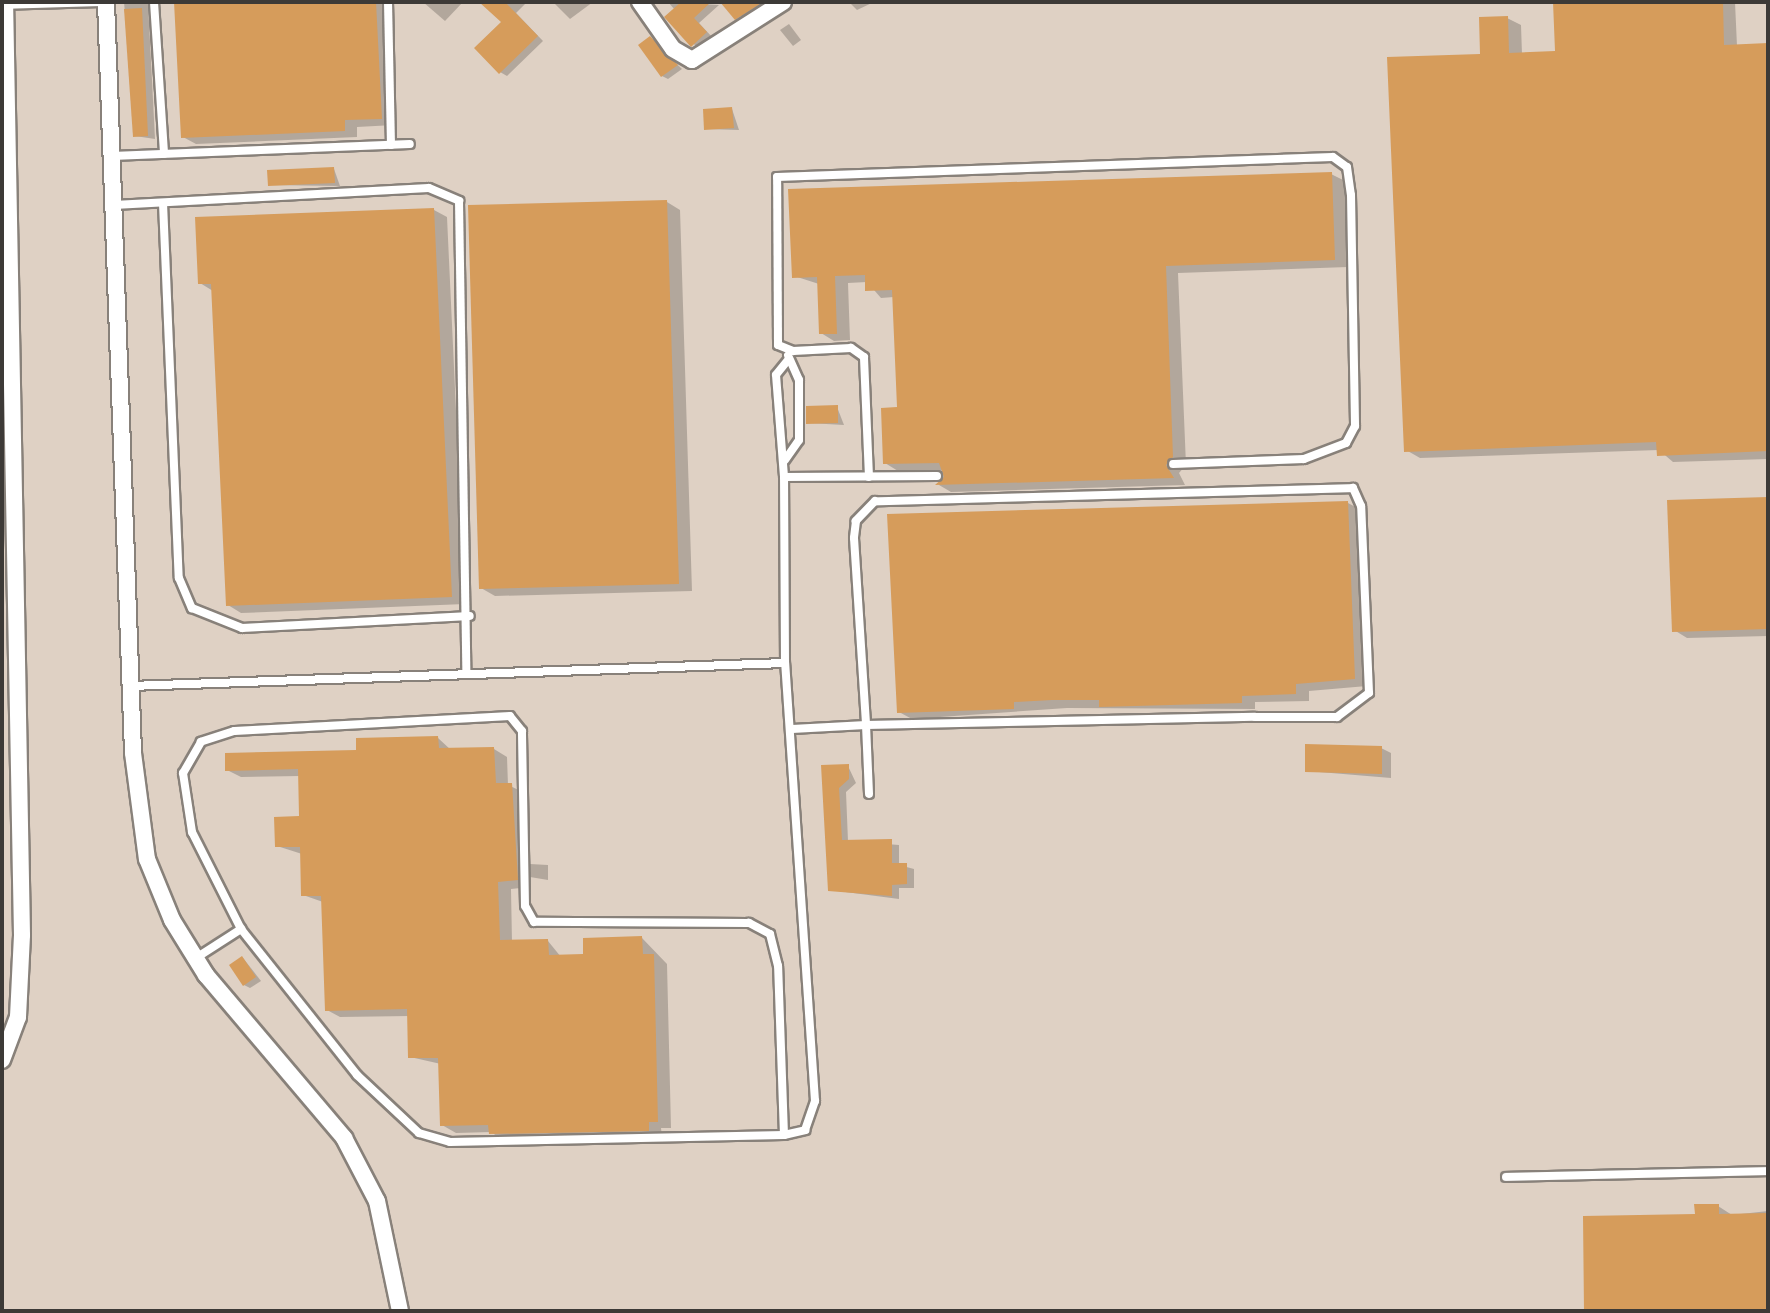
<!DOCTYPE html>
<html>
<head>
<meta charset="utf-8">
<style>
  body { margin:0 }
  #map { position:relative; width:1770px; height:1313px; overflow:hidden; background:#e5ddd5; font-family:Manrope,sans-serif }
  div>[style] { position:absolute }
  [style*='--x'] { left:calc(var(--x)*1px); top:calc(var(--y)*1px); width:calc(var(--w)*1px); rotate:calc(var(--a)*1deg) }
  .built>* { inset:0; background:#dfd1c4 }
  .shadow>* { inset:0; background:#0003 }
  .building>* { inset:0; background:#d69c5b }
  .roads { filter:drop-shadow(2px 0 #88817a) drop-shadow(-2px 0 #88817a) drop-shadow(0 2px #88817a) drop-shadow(0 -2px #88817a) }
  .lane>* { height:8px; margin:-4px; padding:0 4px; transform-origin:4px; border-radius:4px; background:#fff }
  .street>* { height:16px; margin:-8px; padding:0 8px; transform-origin:8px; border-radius:8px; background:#fff }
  span { translate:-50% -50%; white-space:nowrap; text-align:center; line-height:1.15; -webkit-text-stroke:7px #f2eae2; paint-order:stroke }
  .frame { position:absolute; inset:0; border:4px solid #3d3a37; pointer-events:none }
</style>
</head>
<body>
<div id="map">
  <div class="built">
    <div style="clip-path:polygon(2px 2px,1768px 2px,1768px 1311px,2px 1311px)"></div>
  </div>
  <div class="shadow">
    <div style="clip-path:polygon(124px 2px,148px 2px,155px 139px,135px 136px)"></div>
    <div style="clip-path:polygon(180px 2px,388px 2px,394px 125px,357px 127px,357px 137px,196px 144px,183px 137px)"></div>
    <div style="clip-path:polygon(423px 2px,463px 2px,445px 21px)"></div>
    <div style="clip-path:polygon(482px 2px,527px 2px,516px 13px,543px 41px,507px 76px,500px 72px,504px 22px)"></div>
    <div style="clip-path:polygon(553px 2px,593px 2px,570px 19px)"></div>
    <div style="clip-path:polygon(668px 2px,719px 5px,699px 23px,712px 37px,699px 49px,667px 18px,675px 10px)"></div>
    <div style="clip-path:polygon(738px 2px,761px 2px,765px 7px,742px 22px)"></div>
    <div style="clip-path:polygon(849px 2px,874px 2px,857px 10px)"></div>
    <div style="clip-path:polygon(1555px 2px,1735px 2px,1737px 46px,1768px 45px,1768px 459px,1673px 462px,1659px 450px,1420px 458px,1406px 450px,1482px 56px,1507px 18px,1521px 25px,1522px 54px,1557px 53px)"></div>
    <div style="clip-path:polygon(789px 24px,801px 40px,793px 46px,780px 30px)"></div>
    <div style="clip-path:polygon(650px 38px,682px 69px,668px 79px,662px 76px)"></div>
    <div style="clip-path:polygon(732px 109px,739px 130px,706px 129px)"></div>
    <div style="clip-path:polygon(334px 169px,340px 186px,270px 185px)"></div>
    <div style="clip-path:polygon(1331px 174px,1345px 181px,1348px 267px,1178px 273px,1186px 465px,1179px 473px,1185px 485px,951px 492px,939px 485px,944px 470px,898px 471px,885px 463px,899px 409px,894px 297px,881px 298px,867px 282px,848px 283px,850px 340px,834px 341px,821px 333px,819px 284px,794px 276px)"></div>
    <div style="clip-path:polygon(667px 202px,680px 210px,692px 591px,495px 596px,481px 588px)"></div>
    <div style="clip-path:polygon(434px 210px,447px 217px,465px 604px,241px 613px,228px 605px,213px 291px,200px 283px)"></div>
    <div style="clip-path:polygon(837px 407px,844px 425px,808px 423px)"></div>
    <div style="clip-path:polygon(1768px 499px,1768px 636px,1687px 638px,1674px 630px)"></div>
    <div style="clip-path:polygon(1348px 503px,1361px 510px,1367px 686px,1309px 691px,1309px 701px,1255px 702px,1255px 709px,1067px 708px,912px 719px,899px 712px)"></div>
    <div style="clip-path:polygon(438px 738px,451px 750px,494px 749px,507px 757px,508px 785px,525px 793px,530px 864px,548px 865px,548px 880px,530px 877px,530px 887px,511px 889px,512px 942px,548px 941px,561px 957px,585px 956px,642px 938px,667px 964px,671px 1128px,661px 1128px,662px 1137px,504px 1141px,491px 1132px,456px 1133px,442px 1125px,441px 1064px,410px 1057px,410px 1016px,340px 1017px,327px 1010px,323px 902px,303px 895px,302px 854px,277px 846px,301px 818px,300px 776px,241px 777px,227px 770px)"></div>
    <div style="clip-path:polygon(1381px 748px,1391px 753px,1391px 778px,1307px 771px)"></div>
    <div style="clip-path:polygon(848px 766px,856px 783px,846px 792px,848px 841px,899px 845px,899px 865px,914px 869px,914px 888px,899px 888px,899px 899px,830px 890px,823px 767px)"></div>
    <div style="clip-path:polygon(243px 958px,261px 981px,250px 988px,244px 985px)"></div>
    <div style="clip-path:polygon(1718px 1206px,1732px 1215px,1768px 1211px,1768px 1311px,1586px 1311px)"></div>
  </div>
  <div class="building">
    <div style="clip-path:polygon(174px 2px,376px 2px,382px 119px,345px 120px,345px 131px,181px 138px)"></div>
    <div style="clip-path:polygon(479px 2px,505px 2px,538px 36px,499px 74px,474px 48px,501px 22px)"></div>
    <div style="clip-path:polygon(681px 2px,711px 2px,694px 18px,707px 32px,691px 47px,664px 17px)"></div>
    <div style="clip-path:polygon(720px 2px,763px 2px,735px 20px)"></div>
    <div style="clip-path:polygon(1553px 2px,1723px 2px,1724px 45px,1768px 43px,1768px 451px,1657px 456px,1656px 442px,1404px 452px,1387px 57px,1480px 54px,1479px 17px,1508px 16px,1509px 53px,1555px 51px)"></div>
    <div style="clip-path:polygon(142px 8px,148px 136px,133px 137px,124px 9px)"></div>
    <div style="clip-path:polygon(650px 36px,678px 65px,661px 77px,638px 45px)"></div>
    <div style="clip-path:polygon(732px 107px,734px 128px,704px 130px,703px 109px)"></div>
    <div style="clip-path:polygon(334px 167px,335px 183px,268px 186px,267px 170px)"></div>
    <div style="clip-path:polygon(1332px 172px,1335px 260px,1166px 266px,1173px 457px,1166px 465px,1174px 478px,935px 485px,944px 477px,939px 463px,883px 464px,881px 408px,897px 407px,892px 290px,865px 291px,865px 275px,835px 276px,837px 334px,819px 334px,817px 277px,792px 278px,788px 189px)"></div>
    <div style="clip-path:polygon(667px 200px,679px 584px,479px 589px,468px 205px)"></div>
    <div style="clip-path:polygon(434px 208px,452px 597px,226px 606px,211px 284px,198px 284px,195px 217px)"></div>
    <div style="clip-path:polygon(838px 405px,838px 423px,806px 424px,806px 406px)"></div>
    <div style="clip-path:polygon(1768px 497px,1768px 629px,1672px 632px,1667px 500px)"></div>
    <div style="clip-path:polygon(1348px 501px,1355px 679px,1296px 684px,1296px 694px,1242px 696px,1242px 703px,1099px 707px,1099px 700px,1052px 700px,1014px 702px,1014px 709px,897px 713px,887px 514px)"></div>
    <div style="clip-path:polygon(438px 736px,439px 748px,494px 747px,496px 783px,512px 783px,518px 880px,498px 882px,500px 940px,548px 939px,549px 955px,583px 954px,583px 938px,642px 936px,643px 954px,654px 954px,658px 1122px,649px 1122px,649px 1131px,489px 1134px,488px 1125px,440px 1126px,438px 1058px,408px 1058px,407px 1009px,325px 1011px,321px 896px,301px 896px,300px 847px,275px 847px,274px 817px,299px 816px,298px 769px,225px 771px,225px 753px,356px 750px,356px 738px)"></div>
    <div style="clip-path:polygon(1305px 744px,1382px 746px,1382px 774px,1305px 772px)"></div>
    <div style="clip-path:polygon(849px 764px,849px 779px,839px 788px,842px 840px,892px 839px,892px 863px,907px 863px,907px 884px,892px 885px,892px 896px,828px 891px,821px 765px)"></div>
    <div style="clip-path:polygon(242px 956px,256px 977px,243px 986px,229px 965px)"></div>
    <div style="clip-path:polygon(1694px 1204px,1719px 1204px,1719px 1214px,1768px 1213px,1768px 1311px,1584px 1311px,1583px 1216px,1695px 1214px)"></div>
  </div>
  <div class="roads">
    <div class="lane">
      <div style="--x:154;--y:2;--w:152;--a:86.2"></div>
      <div style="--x:388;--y:2;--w:143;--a:88.8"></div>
      <div style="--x:3;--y:5;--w:103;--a:-1.7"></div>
      <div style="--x:112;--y:156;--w:298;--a:-2.3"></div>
      <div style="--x:163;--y:203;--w:375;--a:87.6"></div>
      <div style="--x:179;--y:578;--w:33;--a:67"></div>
      <div style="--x:192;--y:608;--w:54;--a:21.8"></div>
      <div style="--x:242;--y:628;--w:228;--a:-3"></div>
      <div style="--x:114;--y:205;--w:315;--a:-3.1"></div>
      <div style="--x:429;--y:188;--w:33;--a:23"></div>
      <div style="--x:459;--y:201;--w:470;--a:89.1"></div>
      <div style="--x:788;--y:360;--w:19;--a:129"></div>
      <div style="--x:776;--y:375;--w:102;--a:85.5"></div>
      <div style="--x:784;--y:477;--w:153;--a:-0.4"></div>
      <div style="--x:785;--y:460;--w:24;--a:-55"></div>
      <div style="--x:799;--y:440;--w:60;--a:-90"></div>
      <div style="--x:799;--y:380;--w:27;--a:-114"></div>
      <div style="--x:869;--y:477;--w:120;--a:-92.4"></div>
      <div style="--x:864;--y:357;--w:16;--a:-145"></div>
      <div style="--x:851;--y:348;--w:58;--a:177"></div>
      <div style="--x:793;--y:351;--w:16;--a:-158"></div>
      <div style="--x:778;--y:345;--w:168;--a:-90.3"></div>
      <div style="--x:777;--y:177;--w:556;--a:-2.06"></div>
      <div style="--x:1333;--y:157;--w:17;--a:36"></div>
      <div style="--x:1347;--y:167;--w:28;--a:82"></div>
      <div style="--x:1351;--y:195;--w:231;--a:89"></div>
      <div style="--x:1355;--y:426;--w:19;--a:118"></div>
      <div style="--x:1346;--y:443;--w:45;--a:159.1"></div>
      <div style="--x:1304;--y:459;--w:131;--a:177.8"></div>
      <div style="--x:130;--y:686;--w:655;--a:-2.01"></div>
      <div style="--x:792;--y:729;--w:74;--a:-3.1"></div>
      <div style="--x:866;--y:725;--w:389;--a:-1.2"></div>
      <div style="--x:1255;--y:717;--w:82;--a:0"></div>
      <div style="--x:1337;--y:717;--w:40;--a:-37"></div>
      <div style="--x:1369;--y:693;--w:187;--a:-92.4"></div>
      <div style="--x:1361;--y:506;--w:20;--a:-114"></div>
      <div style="--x:1353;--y:488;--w:478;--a:178.4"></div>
      <div style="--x:875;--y:501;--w:28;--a:134"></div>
      <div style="--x:856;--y:521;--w:17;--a:97"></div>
      <div style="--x:854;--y:538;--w:187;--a:86.3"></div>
      <div style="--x:866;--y:725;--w:69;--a:87.5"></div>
      <div style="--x:196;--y:958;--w:54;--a:-32.8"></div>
      <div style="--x:784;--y:1135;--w:169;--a:-92"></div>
      <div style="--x:778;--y:966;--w:33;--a:-104"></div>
      <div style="--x:770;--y:934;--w:24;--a:-152"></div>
      <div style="--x:749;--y:923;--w:215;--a:-179.7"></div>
      <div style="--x:534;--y:922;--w:18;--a:-119"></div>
      <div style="--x:525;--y:906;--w:175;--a:-91"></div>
      <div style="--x:522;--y:731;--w:19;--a:-129"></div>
      <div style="--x:510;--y:716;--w:276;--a:176.9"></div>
      <div style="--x:234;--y:731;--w:35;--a:162"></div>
      <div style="--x:201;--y:742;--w:36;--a:120"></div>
      <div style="--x:183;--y:773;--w:60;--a:81.3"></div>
      <div style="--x:192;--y:832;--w:109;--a:63.2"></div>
      <div style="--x:241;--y:929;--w:186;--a:51.5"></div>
      <div style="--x:357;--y:1075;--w:85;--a:43.1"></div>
      <div style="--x:419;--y:1133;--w:32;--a:16"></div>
      <div style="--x:450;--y:1142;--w:334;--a:-1.2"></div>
      <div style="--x:784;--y:1135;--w:22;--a:-13"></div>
      <div style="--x:805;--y:1130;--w:31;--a:-71"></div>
      <div style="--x:815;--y:1101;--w:439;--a:-93.9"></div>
      <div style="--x:785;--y:663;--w:186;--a:-90.3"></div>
      <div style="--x:1506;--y:1177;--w:262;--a:-1.3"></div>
    </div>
    <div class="street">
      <div style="--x:106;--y:2;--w:751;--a:87.94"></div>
      <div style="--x:133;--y:753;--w:107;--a:82.5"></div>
      <div style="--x:147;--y:859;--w:66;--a:67.7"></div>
      <div style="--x:172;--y:920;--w:65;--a:58.3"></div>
      <div style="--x:206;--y:975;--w:214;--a:49.7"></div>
      <div style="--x:344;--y:1138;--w:71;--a:62.4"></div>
      <div style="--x:377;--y:1201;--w:112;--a:78.2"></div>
      <div style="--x:640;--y:2;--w:57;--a:54.9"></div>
      <div style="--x:673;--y:49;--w:22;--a:30"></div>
      <div style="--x:692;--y:60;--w:108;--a:-32.5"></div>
      <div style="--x:2;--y:1060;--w:46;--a:-69.6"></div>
      <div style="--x:18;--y:1017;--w:82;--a:-87.2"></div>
      <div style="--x:22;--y:935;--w:933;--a:-91.04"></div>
    </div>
  </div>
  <div class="frame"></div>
</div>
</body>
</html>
